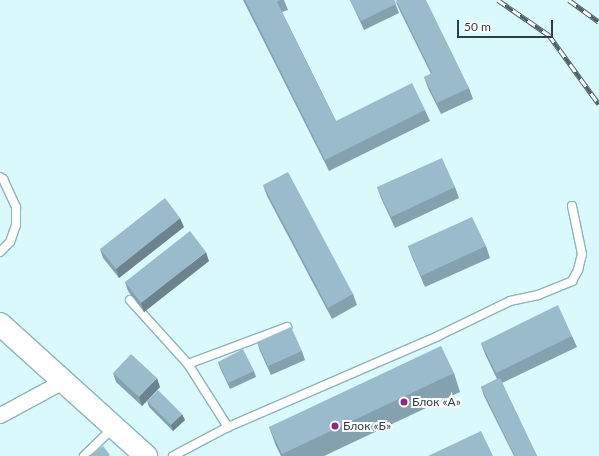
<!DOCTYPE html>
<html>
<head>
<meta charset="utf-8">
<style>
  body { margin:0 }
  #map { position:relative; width:599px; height:456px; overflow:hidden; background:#d9f9fd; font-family:Lato,sans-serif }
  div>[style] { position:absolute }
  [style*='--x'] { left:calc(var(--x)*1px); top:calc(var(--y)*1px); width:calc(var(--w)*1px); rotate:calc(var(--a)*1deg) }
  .roads { filter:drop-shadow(1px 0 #8eb5ba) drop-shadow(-1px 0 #8eb5ba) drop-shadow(0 1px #8eb5ba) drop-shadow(0 -1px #8eb5ba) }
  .service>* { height:8px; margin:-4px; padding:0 4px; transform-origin:4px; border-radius:4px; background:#fff }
  .minor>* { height:15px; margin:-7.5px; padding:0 7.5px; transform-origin:7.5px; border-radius:7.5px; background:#fff }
  .secondary>* { height:22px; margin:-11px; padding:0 11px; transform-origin:11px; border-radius:11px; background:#fff }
  .rail>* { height:4.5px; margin-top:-2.25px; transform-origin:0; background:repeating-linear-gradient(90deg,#fff 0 9px,#4f6265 0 18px); box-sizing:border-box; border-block:1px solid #4f6265 }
  .wall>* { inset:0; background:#84a1af }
  .shaded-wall>* { inset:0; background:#6c838f }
  .building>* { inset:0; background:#9abbcc }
  .dots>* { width:11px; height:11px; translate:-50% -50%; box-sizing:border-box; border:2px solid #fff; border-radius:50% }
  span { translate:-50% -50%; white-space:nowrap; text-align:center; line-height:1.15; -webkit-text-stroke:4px #fff; paint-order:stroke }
  .poi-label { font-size:12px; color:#2f3f41 }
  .left { translate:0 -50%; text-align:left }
  .scale { position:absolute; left:457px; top:20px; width:96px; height:18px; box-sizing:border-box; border:2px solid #2f3f41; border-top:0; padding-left:5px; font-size:12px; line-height:14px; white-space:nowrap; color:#2f3f41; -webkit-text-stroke:3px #fff; paint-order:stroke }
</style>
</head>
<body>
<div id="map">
  <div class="roads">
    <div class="service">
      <div style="--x:0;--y:177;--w:4;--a:34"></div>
      <div style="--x:3;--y:179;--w:31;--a:65"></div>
      <div style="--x:16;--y:207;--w:18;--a:90"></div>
      <div style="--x:16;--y:225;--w:18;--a:109"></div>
      <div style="--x:10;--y:242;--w:14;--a:135"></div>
      <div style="--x:130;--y:300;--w:86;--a:47.8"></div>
      <div style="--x:188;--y:364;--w:75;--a:57.6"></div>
      <div style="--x:188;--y:364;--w:106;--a:-20.5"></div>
      <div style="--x:84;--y:456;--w:40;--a:-44"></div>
      <div style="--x:173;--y:456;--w:62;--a:-27.8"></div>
      <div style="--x:228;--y:427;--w:229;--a:-23.4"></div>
      <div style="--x:438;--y:336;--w:80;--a:-25.9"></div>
      <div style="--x:510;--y:301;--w:29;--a:-12"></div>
      <div style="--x:538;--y:295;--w:37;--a:-22"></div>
      <div style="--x:572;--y:281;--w:13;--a:-61"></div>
      <div style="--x:578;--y:270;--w:16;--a:-76"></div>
      <div style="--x:582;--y:254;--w:49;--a:-101.8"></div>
    </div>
    <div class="minor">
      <div style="--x:0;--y:415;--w:72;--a:-28.4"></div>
    </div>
    <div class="secondary">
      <div style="--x:0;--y:324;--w:197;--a:42.1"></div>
    </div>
  </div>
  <div class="rail">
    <div style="--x:498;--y:0;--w:62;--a:34.5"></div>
    <div style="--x:549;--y:35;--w:85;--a:54.1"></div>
    <div style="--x:569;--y:0;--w:37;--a:36"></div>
  </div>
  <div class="wall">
    <div style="clip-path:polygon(243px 0,284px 0,288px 10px,282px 12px,336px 121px,425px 110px,430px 121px,329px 171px)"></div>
    <div style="clip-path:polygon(350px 0,394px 0,399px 13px,364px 30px)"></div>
    <div style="clip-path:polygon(395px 0,469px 88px,473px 99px,441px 114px,428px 88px,424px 77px,431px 74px,399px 9px)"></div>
    <div style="clip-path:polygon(263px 185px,353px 294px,357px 305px,332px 319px,267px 196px)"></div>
    <div style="clip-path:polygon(377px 187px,455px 187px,459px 198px,395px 228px,381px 198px)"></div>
    <div style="clip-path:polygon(184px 227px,119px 278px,103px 258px,100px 249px)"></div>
    <div style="clip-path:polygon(408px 246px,486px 246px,490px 258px,425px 287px,412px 257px)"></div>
    <div style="clip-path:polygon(209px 261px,144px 312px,128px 291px,125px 282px)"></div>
    <div style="clip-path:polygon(572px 336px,577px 347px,502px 383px,537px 456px,514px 456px,484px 396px,481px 387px,497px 379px,485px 354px,481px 343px)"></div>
    <div style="clip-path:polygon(257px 342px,302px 351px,305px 360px,271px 375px,260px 351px)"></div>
    <div style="clip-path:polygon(218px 362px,254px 371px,256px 377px,230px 389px,220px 368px)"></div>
    <div style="clip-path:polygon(113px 373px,160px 387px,142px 406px,116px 382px)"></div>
    <div style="clip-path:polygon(454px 373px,460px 392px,324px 456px,281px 456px,276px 446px,269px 427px)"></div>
    <div style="clip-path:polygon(147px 401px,185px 420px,173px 431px,149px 407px)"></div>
  </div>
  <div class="shaded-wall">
    <div style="clip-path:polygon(180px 218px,184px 227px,119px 278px,116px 269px)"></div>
    <div style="clip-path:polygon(206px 252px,209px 261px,144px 312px,141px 303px)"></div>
    <div style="clip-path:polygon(157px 378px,160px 387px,142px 406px,139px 397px)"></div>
    <div style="clip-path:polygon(182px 414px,185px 420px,173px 431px,171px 425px)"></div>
  </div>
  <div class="building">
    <div style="clip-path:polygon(245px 0,280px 0,277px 2px,336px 121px,412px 83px,425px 110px,325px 160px)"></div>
    <div style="clip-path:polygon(350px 0,394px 0,396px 4px,361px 21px)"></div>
    <div style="clip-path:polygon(396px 0,426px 0,469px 88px,437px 103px,424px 77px,432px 73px)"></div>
    <div style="clip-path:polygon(442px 158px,455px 187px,391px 217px,377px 187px)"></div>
    <div style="clip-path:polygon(288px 172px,353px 294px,328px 308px,263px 185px)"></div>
    <div style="clip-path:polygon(165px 198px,180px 218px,116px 269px,100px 249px)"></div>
    <div style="clip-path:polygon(472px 217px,486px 246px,421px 276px,408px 246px)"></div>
    <div style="clip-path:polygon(190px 231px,206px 252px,141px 303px,125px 282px)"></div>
    <div style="clip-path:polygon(558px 305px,572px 336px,496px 373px,481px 343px)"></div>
    <div style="clip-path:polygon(291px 327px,302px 351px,268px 366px,257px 342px)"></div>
    <div style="clip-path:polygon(441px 346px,454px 373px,282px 454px,269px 427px)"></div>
    <div style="clip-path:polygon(243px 349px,254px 371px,228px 383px,218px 362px)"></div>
    <div style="clip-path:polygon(131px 354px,157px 378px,139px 397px,113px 373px)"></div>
    <div style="clip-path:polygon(500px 378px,537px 456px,515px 456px,481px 387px)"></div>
    <div style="clip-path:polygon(158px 390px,182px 414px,171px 425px,147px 401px)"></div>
    <div style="clip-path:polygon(481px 431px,493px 456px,428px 456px)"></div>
    <div style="clip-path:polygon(103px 446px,110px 455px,109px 456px,88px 456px)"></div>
  </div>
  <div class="dots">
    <div style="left:404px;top:402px;background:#8e258a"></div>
    <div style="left:335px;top:426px;background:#8e258a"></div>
  </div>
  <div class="poi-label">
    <span class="left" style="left:412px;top:402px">Блок «А»</span>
    <span class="left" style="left:343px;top:426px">Блок «Б»</span>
  </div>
  <div class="scale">50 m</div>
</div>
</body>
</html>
